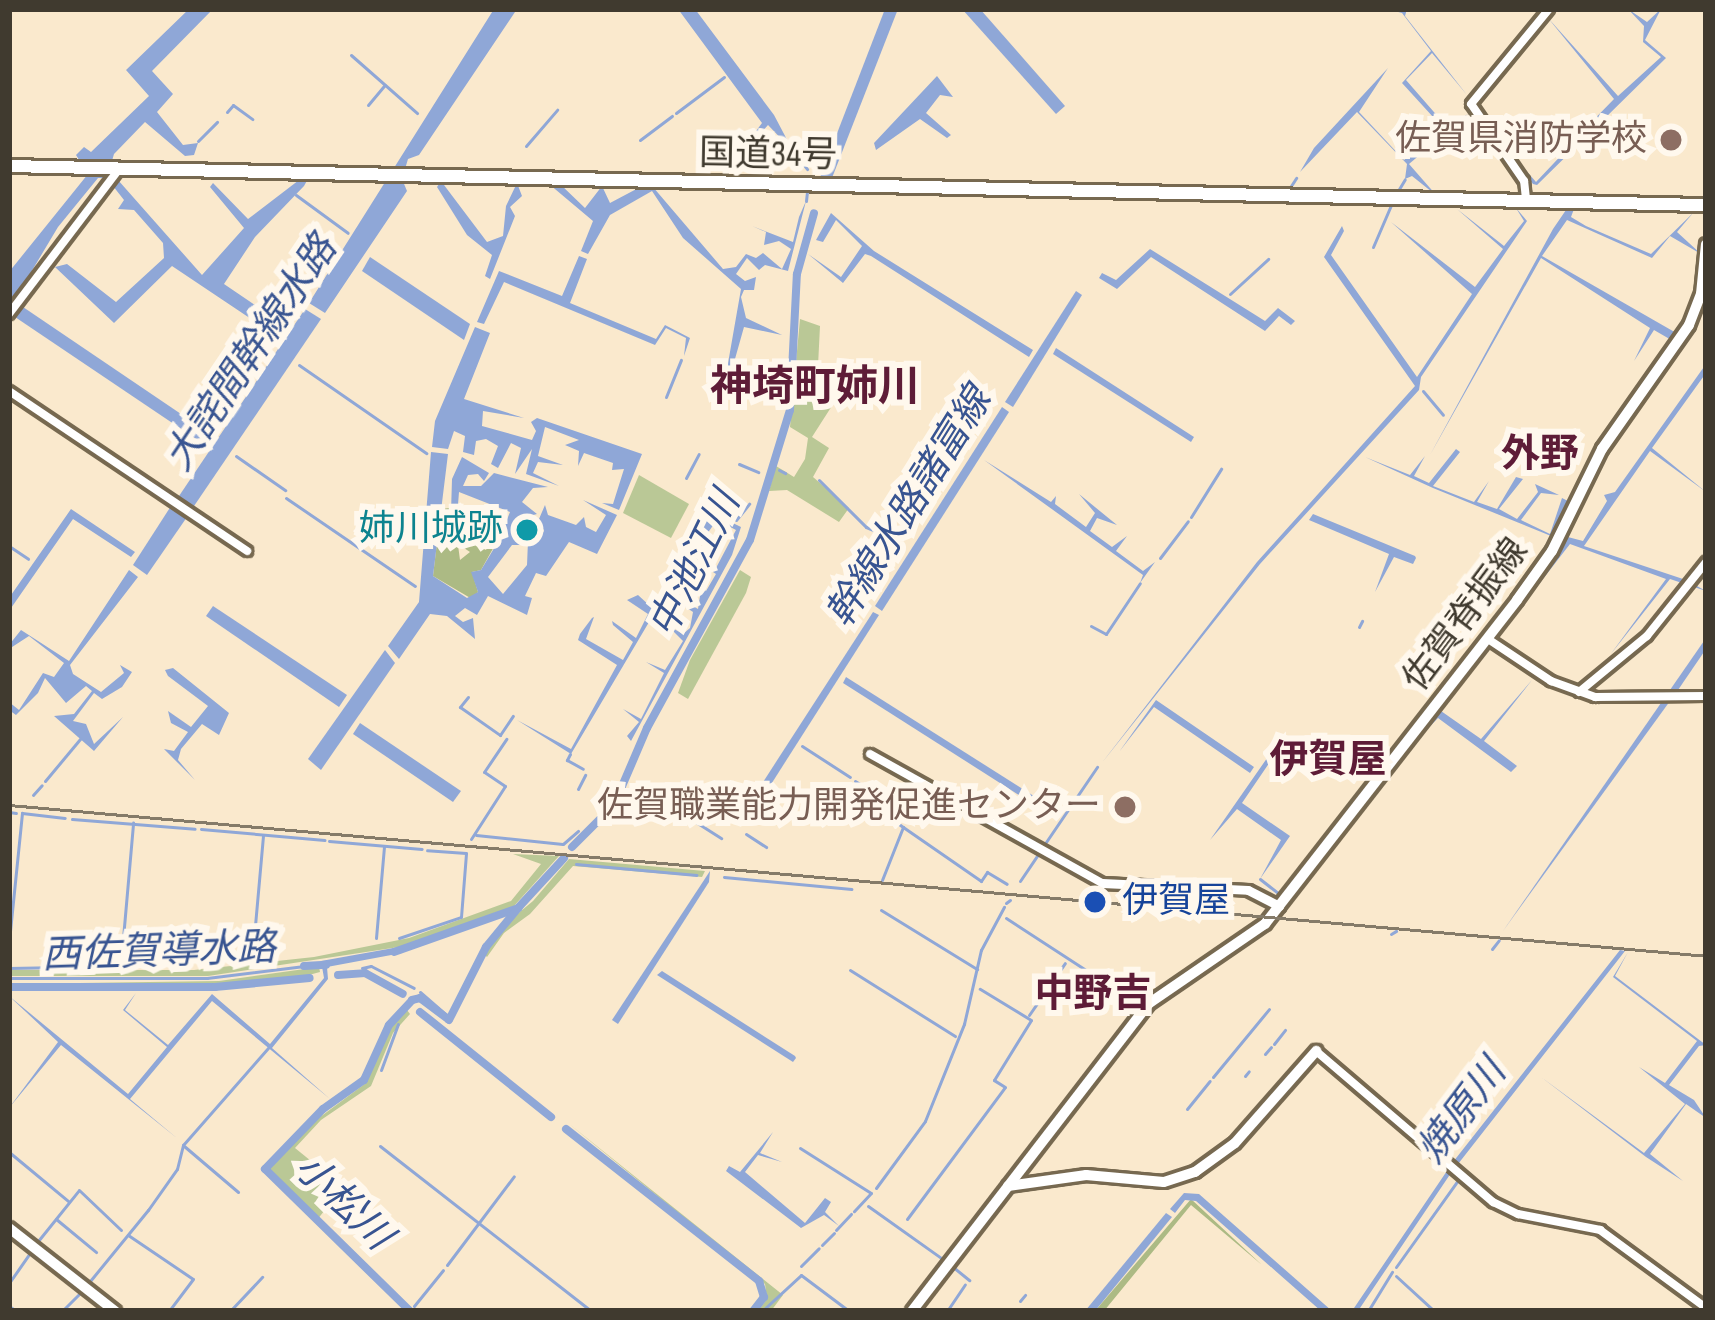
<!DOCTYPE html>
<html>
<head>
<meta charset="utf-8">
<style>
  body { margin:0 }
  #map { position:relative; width:1715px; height:1320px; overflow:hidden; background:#fae9cd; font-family:"Sofia Sans Condensed","Noto Sans JP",sans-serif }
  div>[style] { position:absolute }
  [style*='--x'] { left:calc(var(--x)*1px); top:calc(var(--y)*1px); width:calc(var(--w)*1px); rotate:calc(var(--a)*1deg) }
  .green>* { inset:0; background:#bac896 }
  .forest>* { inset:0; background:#acba84 }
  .water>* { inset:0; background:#8fa7d7 }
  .stream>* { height:3px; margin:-1.5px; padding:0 1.5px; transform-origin:1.5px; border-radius:1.5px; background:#8fa7d7 }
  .river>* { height:8px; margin:-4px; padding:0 4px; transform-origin:4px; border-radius:4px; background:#8fa7d7 }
  .roads { filter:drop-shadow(3px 0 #776950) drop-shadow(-3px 0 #776950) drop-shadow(0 3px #776950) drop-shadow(0 -3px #776950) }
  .tertiary>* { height:8px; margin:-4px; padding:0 4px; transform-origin:4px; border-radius:4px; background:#fff }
  .secondary>* { height:9px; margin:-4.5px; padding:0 4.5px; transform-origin:4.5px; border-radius:4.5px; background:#fff }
  .primary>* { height:10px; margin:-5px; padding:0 5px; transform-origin:5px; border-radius:5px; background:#fff }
  .trunk>* { height:12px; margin:-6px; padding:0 6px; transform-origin:6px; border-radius:6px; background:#fff }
  .rail>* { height:3px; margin:-1.5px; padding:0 1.5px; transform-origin:1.5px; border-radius:1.5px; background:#857b69 }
  .dots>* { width:33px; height:33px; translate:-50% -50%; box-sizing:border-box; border:6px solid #fff8ed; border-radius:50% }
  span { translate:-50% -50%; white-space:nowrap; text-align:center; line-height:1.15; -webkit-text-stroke:12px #fff8ed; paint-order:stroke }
  .education-label { font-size:36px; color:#785e54 }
  .right { translate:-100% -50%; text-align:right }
  .street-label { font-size:36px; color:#403a2f }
  .culture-label { font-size:36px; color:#0d838f }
  .transit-label { font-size:36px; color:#164399 }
  .left { translate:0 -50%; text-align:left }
  .water-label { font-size:39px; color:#385491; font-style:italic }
  .neighbourhood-label { font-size:39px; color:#5e1c37; font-weight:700 }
  .quarter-label { font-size:42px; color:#5e1c37; font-weight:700 }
  .frame { position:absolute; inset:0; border:12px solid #403a2f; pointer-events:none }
</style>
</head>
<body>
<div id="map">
  <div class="green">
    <div style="clip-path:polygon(800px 319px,820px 326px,818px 366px,846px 384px,812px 437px,829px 448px,813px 477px,849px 508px,839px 522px,787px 490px,769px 491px,776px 466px,794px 477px,805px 459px,808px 438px,790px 427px)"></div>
    <div style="clip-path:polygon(639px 475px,689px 504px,671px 538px,623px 513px)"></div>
    <div style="clip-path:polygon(740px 570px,751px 577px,746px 593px,688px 699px,678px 693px,690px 660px)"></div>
    <div style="clip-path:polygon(513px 854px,559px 856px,514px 906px,399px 947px,208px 976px,9px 976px,9px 970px,194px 970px,314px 957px,409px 938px,511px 901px,541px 864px)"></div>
    <div style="clip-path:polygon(569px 859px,705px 871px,702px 877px,573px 866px,530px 914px,504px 933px,487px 957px,484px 954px,498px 930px,533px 901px)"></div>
    <div style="clip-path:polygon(319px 967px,320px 972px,305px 976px,225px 984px,9px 984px,219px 981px)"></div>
    <div style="clip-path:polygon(407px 1010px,410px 1014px,393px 1033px,371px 1086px,321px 1120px,295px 1148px,343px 1187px,317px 1220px,267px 1170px,316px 1120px,366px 1083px,389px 1029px)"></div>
    <div style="clip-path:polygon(568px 1123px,783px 1295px,771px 1311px,758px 1311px,767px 1299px,765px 1284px)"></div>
  </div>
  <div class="forest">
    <div style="clip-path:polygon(450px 508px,449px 528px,452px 542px,456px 530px,460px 560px,470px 552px,464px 548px,468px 534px,485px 534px,479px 547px,486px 550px,499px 524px,505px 527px,481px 570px,472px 572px,478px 592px,472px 599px,433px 576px,441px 509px)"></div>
    <div style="clip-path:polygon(1191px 1199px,1262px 1265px,1191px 1205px,1104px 1311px,1095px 1311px)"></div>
  </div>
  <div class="water">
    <div style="clip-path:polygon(189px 9px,213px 9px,152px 71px,173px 94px,157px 112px,183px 145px,198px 143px,194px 155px,185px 156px,145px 122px,114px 154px,107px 178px,98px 178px,58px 227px,15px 299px,9px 293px,9px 272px,88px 174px,76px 155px,84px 147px,91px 152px,149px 96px,126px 70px)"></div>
    <div style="clip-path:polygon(494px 9px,517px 9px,419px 155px,408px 159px,402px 179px,407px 191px,325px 313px,309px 303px)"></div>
    <div style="clip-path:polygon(678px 9px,695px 9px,774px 115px,793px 151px,768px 125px,721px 178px,762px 123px)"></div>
    <div style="clip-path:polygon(885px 9px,898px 9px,830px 183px,819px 180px)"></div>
    <div style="clip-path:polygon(962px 9px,980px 9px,1065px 106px,1056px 114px)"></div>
    <div style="clip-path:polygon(1387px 9px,1407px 9px,1405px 16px,1467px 95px,1432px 53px,1406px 80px,1447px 127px,1468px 114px,1409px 164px,1437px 196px,1412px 176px,1405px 179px,1407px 164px,1357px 112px,1300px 172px,1314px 148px,1388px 68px,1359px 112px,1404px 160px,1444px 129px,1402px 83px,1431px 51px,1402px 13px)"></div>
    <div style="clip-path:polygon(1628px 9px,1647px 22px,1661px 9px,1645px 40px,1666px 58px,1537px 185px,1533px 184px,1487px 126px,1536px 182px,1571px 145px,1553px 123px,1573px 141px,1614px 99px,1548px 18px,1618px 96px,1661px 57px,1643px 42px,1644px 26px)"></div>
    <div style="clip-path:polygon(937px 76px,953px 97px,940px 95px,926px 113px,951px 135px,947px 138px,920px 119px,876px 150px,874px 143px)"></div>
    <div style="clip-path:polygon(303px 177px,309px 177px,304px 186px,255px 237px,224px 284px,286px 326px,278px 337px,172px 266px,114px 323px,55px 267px,67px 264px,116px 302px,164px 258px,163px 243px,134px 210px,118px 209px,124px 200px,113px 186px,118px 180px,202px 275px,244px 228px,210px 187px,213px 183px,248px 219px)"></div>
    <div style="clip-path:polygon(441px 181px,487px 242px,503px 236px,506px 206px,517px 183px,522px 196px,510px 207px,515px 216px,490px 279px,485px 276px,492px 255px,467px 235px,437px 187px)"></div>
    <div style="clip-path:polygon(549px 184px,560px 184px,585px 208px,602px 186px,610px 203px,644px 185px,653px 187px,723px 269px,736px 267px,746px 254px,756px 258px,763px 253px,782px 269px,791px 249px,779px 241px,764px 245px,766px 232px,752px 226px,793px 242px,799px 217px,806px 201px,788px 271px,765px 265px,759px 270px,747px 258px,736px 274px,745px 281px,756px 277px,754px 290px,744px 290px,741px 297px,746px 318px,782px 335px,744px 327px,733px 366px,727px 369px,741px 289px,683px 238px,652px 191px,610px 215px,588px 254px,581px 251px,593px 221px)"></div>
    <div style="clip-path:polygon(1516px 208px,1527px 221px,1421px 377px,1419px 390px,1260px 564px,1101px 764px,1257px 562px,1415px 386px,1324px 257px,1342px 226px,1344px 231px,1331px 255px,1417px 377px,1472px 294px,1391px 222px,1475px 287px,1503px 249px,1457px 209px,1504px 246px,1524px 221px)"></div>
    <div style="clip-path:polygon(1574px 209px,1571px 217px,1586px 226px,1651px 254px,1693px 213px,1677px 232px,1701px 254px,1670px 236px,1652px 258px,1567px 220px,1542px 256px,1678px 334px,1673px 341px,1654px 330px,1634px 361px,1650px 328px,1541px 258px,1430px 455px,1553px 229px,1566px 210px)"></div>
    <div style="clip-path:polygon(831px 213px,874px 251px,1033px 350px,1029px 357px,871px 256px,865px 254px,843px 283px,808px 254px,841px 277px,862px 246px,836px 220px,823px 242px,816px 240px)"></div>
    <div style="clip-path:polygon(1150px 249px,1265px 321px,1278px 308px,1295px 321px,1291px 325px,1279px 316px,1265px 331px,1151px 257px,1117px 289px,1099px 278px,1102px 273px,1116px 280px)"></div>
    <div style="clip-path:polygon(579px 256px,587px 259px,570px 303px,656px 339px,665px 325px,690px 338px,684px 356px,686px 338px,666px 328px,655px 345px,504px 282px,484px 324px,477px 322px,499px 271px,562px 296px)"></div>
    <div style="clip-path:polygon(370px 257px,470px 324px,464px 340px,362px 271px)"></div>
    <div style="clip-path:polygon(1076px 291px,1082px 295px,1013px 407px,1005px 402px)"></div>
    <div style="clip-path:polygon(23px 307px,212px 435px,205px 445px,15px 317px)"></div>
    <div style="clip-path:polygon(305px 309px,321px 319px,192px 509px,177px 499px)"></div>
    <div style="clip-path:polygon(475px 327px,490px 333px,464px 399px,524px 418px,483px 411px,482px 426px,532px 440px,536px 431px,531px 422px,537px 418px,642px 454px,619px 510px,602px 503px,613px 504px,624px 469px,612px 470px,613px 463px,584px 453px,578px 466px,579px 451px,565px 445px,579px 440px,545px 427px,538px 456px,563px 465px,538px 462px,533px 473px,559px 486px,526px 474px,532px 449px,515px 474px,521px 448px,511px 443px,498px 468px,491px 464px,498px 446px,486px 439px,476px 441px,474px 455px,463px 452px,465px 436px,454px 431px,448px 449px,432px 447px,435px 421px)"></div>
    <div style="clip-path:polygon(1056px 348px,1194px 437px,1191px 442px,1053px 354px)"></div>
    <div style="clip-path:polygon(1706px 364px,1706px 373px,1652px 448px,1706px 492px,1650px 451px,1584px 546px,1686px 580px,1706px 591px,1670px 579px,1610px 655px,1666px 579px,1570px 544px,1441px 711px,1481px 739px,1532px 680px,1484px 741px,1517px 766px,1511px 772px,1438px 718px,1399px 759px,1487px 648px,1564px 543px,1560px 540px,1564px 536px,1583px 541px,1607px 501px,1604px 495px,1615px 492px)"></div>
    <div style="clip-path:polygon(1002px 407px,1009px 412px,882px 611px,875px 606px)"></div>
    <div style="clip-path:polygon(1456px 449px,1460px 452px,1433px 486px,1474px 502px,1489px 481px,1477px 502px,1497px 509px,1516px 477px,1523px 479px,1499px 509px,1517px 519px,1538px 492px,1535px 484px,1559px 495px,1541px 493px,1521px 520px,1550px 534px,1562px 498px,1568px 501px,1556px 538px,1433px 488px,1365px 457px,1410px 475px,1425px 456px,1414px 476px,1429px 483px)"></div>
    <div style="clip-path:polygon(431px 452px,448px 454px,433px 576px,467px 598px,478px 592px,471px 572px,481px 570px,505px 530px,495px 515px,506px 522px,510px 512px,459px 492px,456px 530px,450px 546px,452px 479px,462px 457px,489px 473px,484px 481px,478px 474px,468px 475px,463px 486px,481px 486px,494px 473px,548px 487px,533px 488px,522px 502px,537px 514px,522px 518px,515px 534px,522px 545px,512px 545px,488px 577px,503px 594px,527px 565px,528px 541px,535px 543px,544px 531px,539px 519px,545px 505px,548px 515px,576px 525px,584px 517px,586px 527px,596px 532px,606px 515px,583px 500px,617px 515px,597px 554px,569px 542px,546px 576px,536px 573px,525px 596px,532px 598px,527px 615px,488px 596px,477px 615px,465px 608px,455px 616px,463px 622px,473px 618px,475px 639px,447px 616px,430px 614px,399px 659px,388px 646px,419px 602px)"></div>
    <div style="clip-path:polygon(984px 460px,1051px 502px,1056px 496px,1055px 504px,1086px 527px,1095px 513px,1079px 494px,1117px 525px,1097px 518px,1090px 531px,1112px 547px,1127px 536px,1116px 551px,1143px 571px,1155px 562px,1140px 583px,1143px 575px)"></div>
    <div style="clip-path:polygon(696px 505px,741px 527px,732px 555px,631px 741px,627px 736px,639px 722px,623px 709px,641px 719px,664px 673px,646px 662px,665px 670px,683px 641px,667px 625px,683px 634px,690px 628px,693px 612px,669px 596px,666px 588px,673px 579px,670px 593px,698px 609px,700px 596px,674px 574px,679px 571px,706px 591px,716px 574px,686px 554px,687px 550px,694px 539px,691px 554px,716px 568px,736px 530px,717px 520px,704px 538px,696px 536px,704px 517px)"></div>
    <div style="clip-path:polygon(171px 506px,187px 517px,147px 575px,133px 565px)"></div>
    <div style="clip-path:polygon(71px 509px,135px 552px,131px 557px,73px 519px,9px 611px,9px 598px)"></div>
    <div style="clip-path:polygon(1313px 514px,1415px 556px,1416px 558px,1413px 564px,1394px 557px,1375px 592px,1389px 554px,1309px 520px)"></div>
    <div style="clip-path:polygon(129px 570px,138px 577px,70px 665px,73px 674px,101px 692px,124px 673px,120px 665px,132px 672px,122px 687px,102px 699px,94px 693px,73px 721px,86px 724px,94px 744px,123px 717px,94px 751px,54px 716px,74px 714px,92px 691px,86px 686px,66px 703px,45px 678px,38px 693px,16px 715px,9px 710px,9px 702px,19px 710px,43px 673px,54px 677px,64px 663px,29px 636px,9px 649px,9px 645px,21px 630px,69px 661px)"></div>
    <div style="clip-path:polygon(662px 594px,655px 612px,664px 622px,652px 617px,571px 754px,517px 720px,571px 749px,617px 665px,578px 640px,580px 634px,592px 618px,594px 617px,586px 639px,623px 660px,633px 642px,613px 625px,612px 621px,636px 638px,648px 614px,627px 600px,638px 595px,650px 606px)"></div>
    <div style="clip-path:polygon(213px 606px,347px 695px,339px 707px,206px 616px)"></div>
    <div style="clip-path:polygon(873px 612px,879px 615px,761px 800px,754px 796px)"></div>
    <div style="clip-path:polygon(1706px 638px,1706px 649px,1678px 690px,1503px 931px)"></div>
    <div style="clip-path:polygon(385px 650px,395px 663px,321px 770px,308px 759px)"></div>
    <div style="clip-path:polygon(173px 668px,229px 713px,219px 735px,202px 724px,181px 749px,178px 760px,195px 780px,164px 749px,174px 751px,188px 732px,171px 723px,168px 711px,191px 727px,208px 706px,168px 676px,165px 670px)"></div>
    <div style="clip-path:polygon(846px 677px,1059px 812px,1055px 818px,843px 683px)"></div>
    <div style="clip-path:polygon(1156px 700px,1254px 767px,1250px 773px,1154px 707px,1119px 752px)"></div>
    <div style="clip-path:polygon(360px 723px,461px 791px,453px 802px,353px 734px)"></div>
    <div style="clip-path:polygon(1272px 751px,1276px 753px,1242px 803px,1290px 836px,1260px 879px,1281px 840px,1237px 809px,1210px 840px)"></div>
    <div style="clip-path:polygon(710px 871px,709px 882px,618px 1024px,612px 1020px)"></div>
    <div style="clip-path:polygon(399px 947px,402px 953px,327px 967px,328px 979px,272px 1048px,330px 1099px,212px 1001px,130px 1099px,178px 1139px,61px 1045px,9px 1108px,58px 1042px,9px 996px,128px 1094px,167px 1047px,123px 1010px,136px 993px,125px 1010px,168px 1045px,212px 994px,270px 1044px,324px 978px,321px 961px)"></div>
    <div style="clip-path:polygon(1620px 950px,1625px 951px,1451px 1173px,1358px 1311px,1352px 1311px,1453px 1162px)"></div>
    <div style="clip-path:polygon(1628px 952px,1615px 976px,1706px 1045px,1699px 1046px,1669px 1085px,1694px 1100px,1706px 1118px,1686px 1104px,1650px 1154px,1683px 1181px,1646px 1157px,1541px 1077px,1644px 1153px,1685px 1104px,1639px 1067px,1665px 1083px,1697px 1041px,1613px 977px)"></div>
    <div style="clip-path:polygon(662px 971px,795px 1056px,796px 1058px,793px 1062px,657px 975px)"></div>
    <div style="clip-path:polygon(773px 1132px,760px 1153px,782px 1162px,758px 1155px,745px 1172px,805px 1223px,825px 1198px,831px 1202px,825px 1212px,839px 1226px,824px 1215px,801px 1228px,726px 1171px,729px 1166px,740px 1172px)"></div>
    <div style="clip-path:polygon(1184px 1193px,1199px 1194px,1332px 1311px,1321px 1311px,1196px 1201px,1185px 1200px,1175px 1213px,1170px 1209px)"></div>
    <div style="clip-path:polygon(1166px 1213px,1172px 1217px,1095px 1311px,1085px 1311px)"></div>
  </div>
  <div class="stream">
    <div style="--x:351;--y:55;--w:88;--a:41.3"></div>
    <div style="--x:368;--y:105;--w:26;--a:-50"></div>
    <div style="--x:227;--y:112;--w:9;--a:-49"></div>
    <div style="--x:233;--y:105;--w:24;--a:36"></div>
    <div style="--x:676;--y:113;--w:60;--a:-36.9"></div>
    <div style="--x:640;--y:140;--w:40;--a:-37"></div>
    <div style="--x:198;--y:141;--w:27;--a:-45"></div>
    <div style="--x:526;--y:146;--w:48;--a:-49.3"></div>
    <div style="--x:793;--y:151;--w:23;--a:52"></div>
    <div style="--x:1287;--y:192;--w:17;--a:-57"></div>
    <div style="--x:1396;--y:194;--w:17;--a:-59"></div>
    <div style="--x:296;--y:195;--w:64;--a:36.2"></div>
    <div style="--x:806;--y:201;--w:9;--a:-84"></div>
    <div style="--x:1373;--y:247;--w:46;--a:-66.8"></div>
    <div style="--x:1230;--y:294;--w:52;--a:-42.6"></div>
    <div style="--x:299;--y:365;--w:155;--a:34.7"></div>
    <div style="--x:1423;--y:391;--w:31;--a:50"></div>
    <div style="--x:666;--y:397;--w:40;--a:-68"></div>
    <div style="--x:236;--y:456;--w:60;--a:34.8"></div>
    <div style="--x:739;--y:464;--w:21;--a:23"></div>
    <div style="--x:779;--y:470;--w:7;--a:27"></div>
    <div style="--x:686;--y:478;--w:27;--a:-62"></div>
    <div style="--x:819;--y:480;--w:66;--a:45"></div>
    <div style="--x:866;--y:527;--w:21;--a:23"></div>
    <div style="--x:286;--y:498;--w:156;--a:34.3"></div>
    <div style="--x:1191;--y:517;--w:57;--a:-58"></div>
    <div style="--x:736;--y:520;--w:21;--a:-51"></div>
    <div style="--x:9;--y:546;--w:23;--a:34"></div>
    <div style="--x:1160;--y:558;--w:46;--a:-52.9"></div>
    <div style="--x:1091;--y:626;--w:17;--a:28"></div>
    <div style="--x:1106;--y:634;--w:61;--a:-56.3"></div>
    <div style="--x:1359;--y:627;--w:7;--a:-63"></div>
    <div style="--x:1430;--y:674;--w:16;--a:-52"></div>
    <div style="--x:468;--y:697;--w:13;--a:129"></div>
    <div style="--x:460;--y:707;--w:49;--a:35"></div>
    <div style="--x:500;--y:735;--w:23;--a:-56"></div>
    <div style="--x:802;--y:746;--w:57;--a:32.9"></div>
    <div style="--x:570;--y:754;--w:7;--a:117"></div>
    <div style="--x:567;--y:760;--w:18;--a:29"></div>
    <div style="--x:1390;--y:772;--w:15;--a:-48"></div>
    <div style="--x:45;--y:781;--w:55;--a:-50.2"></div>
    <div style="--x:855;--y:781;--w:17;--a:31"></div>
    <div style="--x:870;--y:790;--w:11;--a:124"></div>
    <div style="--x:864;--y:799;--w:48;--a:35.7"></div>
    <div style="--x:578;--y:789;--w:16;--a:-63"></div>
    <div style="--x:647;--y:791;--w:88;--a:32.4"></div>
    <div style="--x:33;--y:795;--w:13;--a:-48"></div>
    <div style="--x:9;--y:812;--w:7;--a:8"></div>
    <div style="--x:72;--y:819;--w:123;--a:4.6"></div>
    <div style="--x:201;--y:829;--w:124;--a:5.1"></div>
    <div style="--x:746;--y:834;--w:24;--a:33"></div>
    <div style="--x:476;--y:835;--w:87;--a:5.9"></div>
    <div style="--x:563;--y:844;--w:20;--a:-41"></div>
    <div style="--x:471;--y:839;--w:63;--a:-57.3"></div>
    <div style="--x:505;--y:786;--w:25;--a:-146"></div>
    <div style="--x:484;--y:772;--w:40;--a:-56"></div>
    <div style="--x:329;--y:841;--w:93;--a:4.9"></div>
    <div style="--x:1046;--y:842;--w:91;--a:-55.8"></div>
    <div style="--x:576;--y:864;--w:121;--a:5.2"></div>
    <div style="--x:724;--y:877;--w:128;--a:5.4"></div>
    <div style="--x:1260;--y:879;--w:28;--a:38"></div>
    <div style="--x:882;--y:880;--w:57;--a:-68.4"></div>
    <div style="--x:903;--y:827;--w:95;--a:34.7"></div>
    <div style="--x:981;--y:881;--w:11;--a:-56"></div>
    <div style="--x:987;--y:872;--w:23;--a:31"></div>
    <div style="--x:1020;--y:881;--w:34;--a:-56"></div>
    <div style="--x:1006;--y:903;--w:5;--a:-37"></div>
    <div style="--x:881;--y:910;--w:113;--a:31.6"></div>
    <div style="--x:1006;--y:918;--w:137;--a:33.1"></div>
    <div style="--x:1391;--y:934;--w:6;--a:-31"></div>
    <div style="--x:376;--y:938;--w:92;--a:-85"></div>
    <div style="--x:399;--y:938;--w:65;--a:-18.7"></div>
    <div style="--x:461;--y:917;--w:64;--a:-85.5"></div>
    <div style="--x:466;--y:853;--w:39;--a:-176"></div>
    <div style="--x:9;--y:941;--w:129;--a:-84.2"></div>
    <div style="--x:22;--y:813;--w:43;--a:6.6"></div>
    <div style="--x:1492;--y:949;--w:11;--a:-52"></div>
    <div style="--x:252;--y:959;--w:124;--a:-84.9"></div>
    <div style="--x:121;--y:961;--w:139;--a:-85"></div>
    <div style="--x:9;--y:968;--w:110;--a:-1"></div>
    <div style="--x:362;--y:968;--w:9;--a:-13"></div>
    <div style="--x:371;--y:966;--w:48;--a:27.1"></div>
    <div style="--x:850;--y:970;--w:124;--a:32.2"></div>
    <div style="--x:9;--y:978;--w:198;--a:0"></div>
    <div style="--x:207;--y:978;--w:98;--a:-7.1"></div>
    <div style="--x:420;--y:992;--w:35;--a:41"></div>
    <div style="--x:1029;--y:1015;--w:63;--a:-55.3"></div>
    <div style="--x:1274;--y:1044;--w:18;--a:-52"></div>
    <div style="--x:1265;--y:1054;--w:9;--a:-49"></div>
    <div style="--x:381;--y:1070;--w:49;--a:-69.7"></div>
    <div style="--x:1245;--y:1076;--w:6;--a:-51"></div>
    <div style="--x:1213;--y:1077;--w:88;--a:-50.5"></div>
    <div style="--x:1187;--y:1109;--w:36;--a:-51"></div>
    <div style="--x:184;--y:1146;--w:71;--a:40.4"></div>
    <div style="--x:380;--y:1146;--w:268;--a:38"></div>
    <div style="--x:800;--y:1148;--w:84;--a:32.4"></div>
    <div style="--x:871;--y:1193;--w:25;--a:133"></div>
    <div style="--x:9;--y:1152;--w:77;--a:39.7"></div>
    <div style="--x:876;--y:1188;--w:83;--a:-53.8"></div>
    <div style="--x:925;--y:1121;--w:105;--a:-68.1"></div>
    <div style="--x:964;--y:1024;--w:76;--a:-77.1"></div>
    <div style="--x:981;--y:950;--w:49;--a:-61.9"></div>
    <div style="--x:868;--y:1206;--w:93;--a:35.4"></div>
    <div style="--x:56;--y:1219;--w:52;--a:39.5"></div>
    <div style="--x:907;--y:1219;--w:164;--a:-53.4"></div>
    <div style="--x:1005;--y:1087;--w:13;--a:-148"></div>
    <div style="--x:994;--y:1080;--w:70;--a:-58.3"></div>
    <div style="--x:1031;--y:1020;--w:60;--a:-148.7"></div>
    <div style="--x:836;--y:1230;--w:22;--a:-47"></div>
    <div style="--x:128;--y:1235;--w:78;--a:34.1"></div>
    <div style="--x:193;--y:1279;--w:40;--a:127"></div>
    <div style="--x:38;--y:1241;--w:65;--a:-51.2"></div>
    <div style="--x:79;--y:1190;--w:58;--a:43.6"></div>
    <div style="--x:822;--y:1245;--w:17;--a:-45"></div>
    <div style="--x:447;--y:1265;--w:111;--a:-53"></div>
    <div style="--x:801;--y:1266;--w:25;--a:-45"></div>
    <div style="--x:953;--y:1267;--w:21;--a:39"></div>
    <div style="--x:1396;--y:1267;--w:112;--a:-54.5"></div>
    <div style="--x:1396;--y:1276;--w:52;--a:42.6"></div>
    <div style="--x:90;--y:1281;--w:92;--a:-50.8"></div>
    <div style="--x:148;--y:1210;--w:50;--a:-54.7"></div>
    <div style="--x:177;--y:1169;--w:25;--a:-76"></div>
    <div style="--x:183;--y:1145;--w:129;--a:-48.8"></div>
    <div style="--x:9;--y:1283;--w:40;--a:-55.1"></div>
    <div style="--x:1020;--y:1301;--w:8;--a:-50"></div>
    <div style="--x:9;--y:1306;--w:9;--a:36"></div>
    <div style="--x:414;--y:1306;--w:46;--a:-51.1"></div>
    <div style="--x:42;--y:1311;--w:5;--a:0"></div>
    <div style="--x:62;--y:1311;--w:28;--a:-45"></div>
    <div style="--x:230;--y:1311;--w:47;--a:-46.7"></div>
    <div style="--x:762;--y:1311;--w:53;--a:-42.7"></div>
    <div style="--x:801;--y:1275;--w:60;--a:36.9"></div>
    <div style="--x:947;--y:1311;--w:32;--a:-56"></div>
    <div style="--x:1368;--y:1311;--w:46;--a:-58.4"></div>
  </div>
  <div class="river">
    <div style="--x:572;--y:847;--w:59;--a:-45"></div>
    <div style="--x:614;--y:805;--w:84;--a:-66.8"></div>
    <div style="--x:647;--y:728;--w:214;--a:-61.3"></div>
    <div style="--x:750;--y:540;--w:136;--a:-72.9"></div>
    <div style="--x:790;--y:410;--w:136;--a:-87.1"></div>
    <div style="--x:797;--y:274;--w:63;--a:-74.4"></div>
    <div style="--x:394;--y:952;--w:132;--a:-19.5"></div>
    <div style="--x:518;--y:908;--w:68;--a:-47.4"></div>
    <div style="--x:304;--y:966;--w:22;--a:-3"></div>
    <div style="--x:338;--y:975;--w:27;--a:-4"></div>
    <div style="--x:365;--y:973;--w:43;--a:28.9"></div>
    <div style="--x:9;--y:987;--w:206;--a:0"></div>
    <div style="--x:215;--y:987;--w:95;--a:-5.4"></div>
    <div style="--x:420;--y:1012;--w:168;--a:38.7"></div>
    <div style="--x:566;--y:1129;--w:246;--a:38.2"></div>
    <div style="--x:759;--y:1281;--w:17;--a:73"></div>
    <div style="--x:764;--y:1297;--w:18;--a:128"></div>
    <div style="--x:410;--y:1311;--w:203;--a:-135.6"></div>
    <div style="--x:265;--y:1169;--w:83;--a:-46"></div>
    <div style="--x:323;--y:1109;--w:50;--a:-35.3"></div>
    <div style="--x:364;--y:1080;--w:60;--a:-65.6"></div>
    <div style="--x:389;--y:1025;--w:34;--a:-47"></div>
    <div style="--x:412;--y:1000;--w:8;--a:-14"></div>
    <div style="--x:420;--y:998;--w:36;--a:37"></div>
    <div style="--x:449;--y:1020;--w:82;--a:-63.1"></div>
    <div style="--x:486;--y:947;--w:50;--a:-50.6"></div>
  </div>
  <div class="roads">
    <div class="tertiary">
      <div style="--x:1526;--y:199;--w:18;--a:-96"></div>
      <div style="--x:1524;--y:181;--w:93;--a:-124.5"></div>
      <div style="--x:1471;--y:104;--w:123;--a:-50.6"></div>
      <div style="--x:9;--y:314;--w:182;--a:-52.8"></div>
      <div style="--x:9;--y:391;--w:287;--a:33.9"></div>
      <div style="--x:1488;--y:639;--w:76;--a:33.7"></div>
      <div style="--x:1551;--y:681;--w:47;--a:20"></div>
      <div style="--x:1595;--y:697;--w:111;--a:-0.5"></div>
      <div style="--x:1579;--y:692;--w:88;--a:-39.5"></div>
      <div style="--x:1647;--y:636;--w:95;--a:-51.4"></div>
      <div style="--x:870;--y:754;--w:265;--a:29.1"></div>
      <div style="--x:1316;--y:1051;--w:233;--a:40.5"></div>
      <div style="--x:1493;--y:1202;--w:28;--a:26"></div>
      <div style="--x:1518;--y:1214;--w:84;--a:11"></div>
      <div style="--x:1600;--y:1230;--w:132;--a:36.3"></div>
    </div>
    <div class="secondary">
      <div style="--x:1102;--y:883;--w:146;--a:2.7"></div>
      <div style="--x:1248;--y:890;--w:35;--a:27"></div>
    </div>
    <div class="primary">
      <div style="--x:1008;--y:1186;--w:79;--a:-8"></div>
      <div style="--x:1086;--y:1175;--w:78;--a:5.1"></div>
      <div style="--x:1164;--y:1182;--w:33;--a:-18"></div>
      <div style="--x:1195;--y:1172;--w:49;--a:-35.9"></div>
      <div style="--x:1235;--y:1143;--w:123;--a:-48.6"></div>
      <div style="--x:9;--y:1228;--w:135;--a:38.1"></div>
      <div style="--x:912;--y:1311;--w:387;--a:-52.4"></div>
      <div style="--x:1148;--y:1004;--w:142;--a:-34.4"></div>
      <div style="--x:1265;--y:924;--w:410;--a:-52.1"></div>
      <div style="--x:1517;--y:600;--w:60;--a:-54.5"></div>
      <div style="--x:1552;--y:551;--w:114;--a:-63.9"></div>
      <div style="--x:1602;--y:449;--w:151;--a:-54.9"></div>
      <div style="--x:1689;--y:325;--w:33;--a:-69"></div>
      <div style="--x:1701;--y:294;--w:50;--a:-84.3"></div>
    </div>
    <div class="trunk">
      <div style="--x:9;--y:166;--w:1697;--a:1.32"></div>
    </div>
  </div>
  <div class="rail">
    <div style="--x:9;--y:805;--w:1704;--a:5.08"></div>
  </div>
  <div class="dots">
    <div style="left:1671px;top:140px;background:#8d6e63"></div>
    <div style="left:527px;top:530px;background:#0f9aa8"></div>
    <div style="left:1125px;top:807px;background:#8d6e63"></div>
    <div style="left:1095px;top:902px;background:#1a4fb4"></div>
  </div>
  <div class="education-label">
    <span class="right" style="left:1647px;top:140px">佐賀県消防学校</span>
    <span class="right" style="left:1101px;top:807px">佐賀職業能力開発促進センター</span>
  </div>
  <div class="street-label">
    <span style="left:768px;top:155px;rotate:1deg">国道34号</span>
    <span style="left:1466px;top:615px;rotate:-53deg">佐賀脊振線</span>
  </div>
  <div class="culture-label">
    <span class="right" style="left:503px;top:530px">姉川城跡</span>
  </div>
  <div class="transit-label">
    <span class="left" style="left:1122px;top:902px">伊賀屋</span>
  </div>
  <div class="water-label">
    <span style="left:252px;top:354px;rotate:-56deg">大詫間幹線水路</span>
    <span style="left:910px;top:508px;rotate:-58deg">幹線水路諸富線</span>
    <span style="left:696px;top:565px;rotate:-64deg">中池江川</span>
    <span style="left:159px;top:953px;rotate:-2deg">西佐賀導水路</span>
    <span style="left:1463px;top:1112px;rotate:-53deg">焼原川</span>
    <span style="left:342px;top:1203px;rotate:44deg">小松川</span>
  </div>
  <div class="neighbourhood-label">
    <span style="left:1540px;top:455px">外野</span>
    <span style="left:1328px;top:761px">伊賀屋</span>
    <span style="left:1093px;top:995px">中野吉</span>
  </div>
  <div class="quarter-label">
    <span style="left:815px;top:388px">神埼町姉川</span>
  </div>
  <div class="frame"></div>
</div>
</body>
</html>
